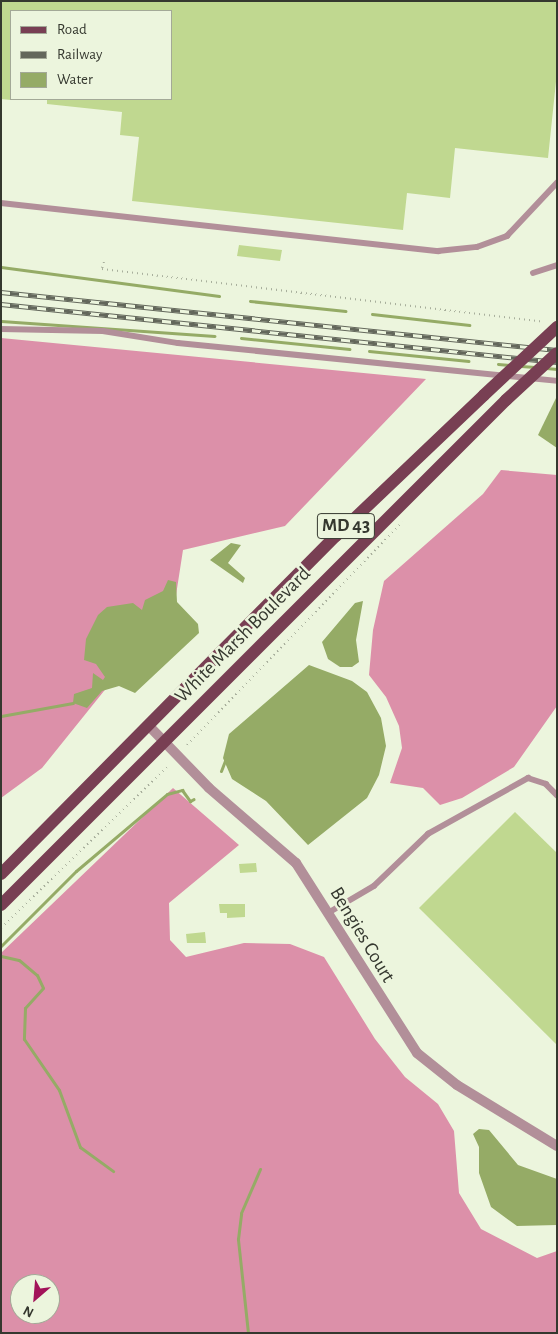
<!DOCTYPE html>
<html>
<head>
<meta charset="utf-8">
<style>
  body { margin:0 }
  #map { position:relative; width:558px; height:1334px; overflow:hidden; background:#ecf5dd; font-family:"Alegreya Sans",sans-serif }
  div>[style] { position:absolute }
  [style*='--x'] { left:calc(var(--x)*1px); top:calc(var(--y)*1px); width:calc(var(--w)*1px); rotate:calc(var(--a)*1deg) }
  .forest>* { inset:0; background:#dc90a9 }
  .water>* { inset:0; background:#95ab66 }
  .stream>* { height:3px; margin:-1.5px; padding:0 1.5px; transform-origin:1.5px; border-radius:1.5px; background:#95ab66 }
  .building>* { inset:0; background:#c0d890 }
  .path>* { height:2px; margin-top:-1px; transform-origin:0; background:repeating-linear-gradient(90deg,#a8af9c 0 1px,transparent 0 5px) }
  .service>* { height:5.5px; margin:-2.75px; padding:0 2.75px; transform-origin:2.75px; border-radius:2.75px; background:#b28f99 }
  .minor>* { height:10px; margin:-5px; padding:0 5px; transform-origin:5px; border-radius:5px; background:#b28f99 }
  .primary>* { height:12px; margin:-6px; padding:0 6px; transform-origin:6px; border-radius:6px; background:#783f53 }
  .rail>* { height:5px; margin-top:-2.5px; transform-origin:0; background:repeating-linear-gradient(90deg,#ecf5dd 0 9px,#63675b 0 18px); box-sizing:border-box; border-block:1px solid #63675b }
  .primary-bridge>* { height:12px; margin:-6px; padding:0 6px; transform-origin:6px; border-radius:6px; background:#783f53 }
  span { translate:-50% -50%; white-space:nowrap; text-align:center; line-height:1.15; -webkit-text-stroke:5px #ecf5dd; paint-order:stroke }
  .shield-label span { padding:1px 4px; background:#ecf5dd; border:1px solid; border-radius:4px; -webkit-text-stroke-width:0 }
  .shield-label { font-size:19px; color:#35382f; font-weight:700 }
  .street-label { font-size:20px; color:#35382f }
  .frame { position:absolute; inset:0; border:2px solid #35382f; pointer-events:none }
  .legend { position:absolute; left:10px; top:10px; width:162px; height:90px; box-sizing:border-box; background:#ecf5dd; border:1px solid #a3a997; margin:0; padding:6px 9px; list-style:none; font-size:15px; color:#35382f }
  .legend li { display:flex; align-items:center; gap:10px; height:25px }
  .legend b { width:25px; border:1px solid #a3a997 }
  .north { position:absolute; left:10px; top:1274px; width:50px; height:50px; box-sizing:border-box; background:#ecf5dd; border:1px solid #a3a997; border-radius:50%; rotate:207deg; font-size:14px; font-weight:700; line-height:20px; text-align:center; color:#35382f }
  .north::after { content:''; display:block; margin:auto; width:18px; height:22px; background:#a21359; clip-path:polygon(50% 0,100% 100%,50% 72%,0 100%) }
</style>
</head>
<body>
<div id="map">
  <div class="forest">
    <div style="clip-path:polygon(1px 338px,426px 379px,285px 526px,183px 550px,172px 621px,108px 686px,42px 768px,1px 798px)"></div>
    <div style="clip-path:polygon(501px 470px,557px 475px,557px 706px,514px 767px,462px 798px,440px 805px,423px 788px,390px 783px,402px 748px,399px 726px,386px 697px,369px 675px,373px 630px,384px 581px,483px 494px)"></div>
    <div style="clip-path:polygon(evenodd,173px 788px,239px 845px,169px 903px,170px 940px,186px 957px,244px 943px,290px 944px,324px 957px,375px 1039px,405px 1077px,438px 1104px,454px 1131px,459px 1193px,481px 1229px,537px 1258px,557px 1251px,557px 1333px,1px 1333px,1px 953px,173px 788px,20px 1284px,50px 1284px,50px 1314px,20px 1314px,20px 1284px)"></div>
  </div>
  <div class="water">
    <div style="clip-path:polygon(557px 396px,557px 448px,538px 435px)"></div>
    <div style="clip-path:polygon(231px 543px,241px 545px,228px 563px,245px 578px,243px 583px,210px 560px)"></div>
    <div style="clip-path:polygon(168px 580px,176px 582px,177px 602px,198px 624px,199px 633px,135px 693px,119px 686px,102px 691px,87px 708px,73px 703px,74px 694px,92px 688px,93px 673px,103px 680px,105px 677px,96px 664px,84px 660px,86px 639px,98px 615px,107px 607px,133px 603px,142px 610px,145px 600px,163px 591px)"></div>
    <div style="clip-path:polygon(363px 601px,356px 640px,359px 662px,352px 667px,340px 667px,328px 659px,322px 642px,355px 603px)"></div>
    <div style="clip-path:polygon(309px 665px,352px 681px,367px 692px,381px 718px,386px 746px,379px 775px,367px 798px,308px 845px,266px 801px,232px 779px,223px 758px,229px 734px)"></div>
    <div style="clip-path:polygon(479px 1129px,489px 1130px,518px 1165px,557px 1179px,557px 1225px,517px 1226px,491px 1207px,479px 1173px,479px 1147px,473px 1134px)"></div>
  </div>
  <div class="stream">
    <div style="--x:1;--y:267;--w:220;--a:7.6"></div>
    <div style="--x:250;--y:301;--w:96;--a:6"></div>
    <div style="--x:372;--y:314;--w:98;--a:6.5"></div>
    <div style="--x:1;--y:321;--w:214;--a:4"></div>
    <div style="--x:241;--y:338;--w:109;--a:5.8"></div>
    <div style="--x:369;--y:351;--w:100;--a:5.8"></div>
    <div style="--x:498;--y:364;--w:12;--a:5"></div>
    <div style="--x:521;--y:366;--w:14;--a:4"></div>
    <div style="--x:546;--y:368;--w:11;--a:5"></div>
    <div style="--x:1;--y:716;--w:73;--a:-10.2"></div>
    <div style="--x:221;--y:771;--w:14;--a:-69"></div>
    <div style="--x:1;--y:946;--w:106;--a:-45"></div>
    <div style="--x:76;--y:871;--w:119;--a:-40.2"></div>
    <div style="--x:167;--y:794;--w:16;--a:-15"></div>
    <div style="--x:182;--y:790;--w:14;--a:54"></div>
    <div style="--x:190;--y:801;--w:4;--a:-27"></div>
    <div style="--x:1;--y:956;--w:18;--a:13"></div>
    <div style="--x:19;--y:960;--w:23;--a:40"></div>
    <div style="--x:37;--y:975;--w:14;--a:65"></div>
    <div style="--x:43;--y:988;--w:27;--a:132"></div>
    <div style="--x:25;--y:1008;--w:31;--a:92"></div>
    <div style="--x:24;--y:1039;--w:62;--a:55.5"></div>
    <div style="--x:59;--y:1090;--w:61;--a:69.8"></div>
    <div style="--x:80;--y:1147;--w:41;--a:36"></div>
    <div style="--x:248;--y:1333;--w:95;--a:-96.1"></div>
    <div style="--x:238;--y:1239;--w:26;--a:-83"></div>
    <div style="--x:241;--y:1213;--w:48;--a:-66.6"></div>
  </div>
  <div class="building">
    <div style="clip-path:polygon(1px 1px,557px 1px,557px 72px,548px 158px,455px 148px,450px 198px,407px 193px,403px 230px,132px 201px,139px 137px,120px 135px,122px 112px,47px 104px,47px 99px,171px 99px,171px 11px,11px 11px,11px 100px,1px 99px)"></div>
    <div style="clip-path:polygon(239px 245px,282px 250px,280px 261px,237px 256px)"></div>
    <div style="clip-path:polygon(515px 812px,557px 853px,557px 1045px,419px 908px)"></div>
    <div style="clip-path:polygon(256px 863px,257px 872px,240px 873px,239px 864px)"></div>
    <div style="clip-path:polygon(219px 904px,245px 904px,245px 917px,227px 918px,227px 913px,220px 913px)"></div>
    <div style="clip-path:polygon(205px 932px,206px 943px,187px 943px,186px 934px)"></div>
  </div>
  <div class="path">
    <div style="--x:104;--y:262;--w:7;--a:106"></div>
    <div style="--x:102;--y:269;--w:445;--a:6.8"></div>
    <div style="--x:187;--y:745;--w:310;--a:-46"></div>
    <div style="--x:1;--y:928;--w:231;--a:-44.1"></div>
  </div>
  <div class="service">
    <div style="--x:1;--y:203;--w:440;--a:6.3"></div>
    <div style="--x:438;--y:251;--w:39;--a:-6"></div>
    <div style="--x:477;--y:247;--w:32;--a:-20"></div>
    <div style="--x:507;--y:236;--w:73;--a:-46.7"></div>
    <div style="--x:533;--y:273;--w:25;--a:-18"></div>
    <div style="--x:1;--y:329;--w:102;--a:1.1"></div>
    <div style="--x:103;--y:331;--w:76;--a:9.1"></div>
    <div style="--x:178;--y:343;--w:381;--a:5.7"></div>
    <div style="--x:328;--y:913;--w:53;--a:-30.4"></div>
    <div style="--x:374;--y:886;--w:75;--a:-43.9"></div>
    <div style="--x:428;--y:834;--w:115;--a:-29.2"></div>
    <div style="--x:528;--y:778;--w:19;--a:18"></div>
    <div style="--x:546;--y:784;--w:16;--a:45"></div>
  </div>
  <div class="minor">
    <div style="--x:149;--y:726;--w:86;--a:45.9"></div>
    <div style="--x:209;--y:788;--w:115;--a:40.8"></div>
    <div style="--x:296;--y:863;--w:225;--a:57.5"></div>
    <div style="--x:417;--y:1053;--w:51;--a:38.7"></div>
    <div style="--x:457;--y:1085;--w:117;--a:31.4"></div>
  </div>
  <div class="primary">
    <div style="--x:1;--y:874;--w:476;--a:-45.3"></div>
    <div style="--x:336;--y:536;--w:204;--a:-43.6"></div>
    <div style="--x:1;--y:905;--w:714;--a:-45"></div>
  </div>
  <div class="rail">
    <div style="--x:1;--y:292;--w:559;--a:5.96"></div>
    <div style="--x:1;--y:304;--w:559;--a:5.96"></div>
  </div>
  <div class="primary-bridge">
    <div style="--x:484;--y:395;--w:100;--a:-43"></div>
    <div style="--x:506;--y:400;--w:69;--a:-42.7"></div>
  </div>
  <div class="shield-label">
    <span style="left:346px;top:526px">MD 43</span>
  </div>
  <div class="street-label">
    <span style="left:243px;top:635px;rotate:-45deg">White Marsh Boulevard</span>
    <span style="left:362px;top:935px;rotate:59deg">Bengies Court</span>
  </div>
  <div class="frame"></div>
  <ul class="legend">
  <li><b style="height:6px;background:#783f53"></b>Road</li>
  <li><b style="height:6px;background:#63675b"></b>Railway</li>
  <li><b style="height:14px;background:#95ab66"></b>Water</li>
  </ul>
  <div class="north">N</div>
</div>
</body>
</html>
